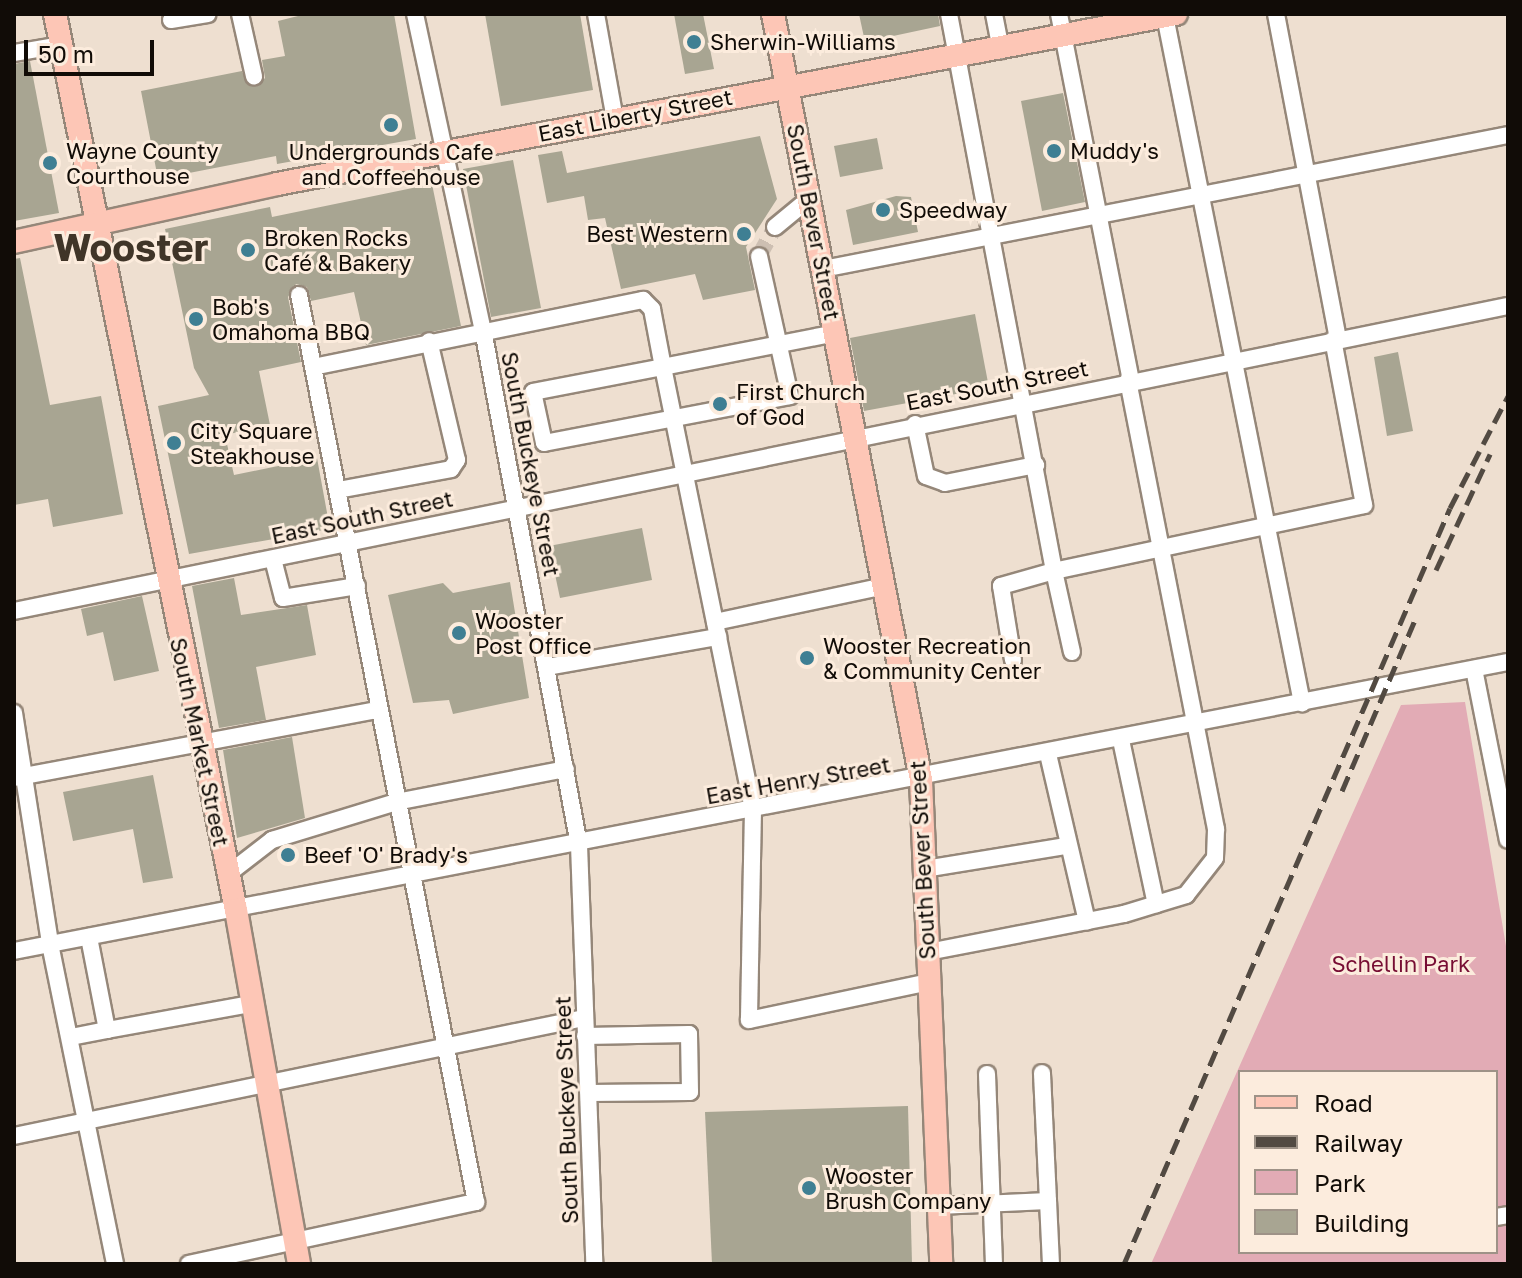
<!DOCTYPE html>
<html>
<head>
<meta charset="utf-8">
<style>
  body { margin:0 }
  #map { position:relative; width:1522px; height:1278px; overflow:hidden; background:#eedfd0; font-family:"Golos Text",sans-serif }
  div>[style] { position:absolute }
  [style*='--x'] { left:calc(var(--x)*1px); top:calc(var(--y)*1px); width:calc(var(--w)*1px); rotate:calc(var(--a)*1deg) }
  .green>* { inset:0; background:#e2abb5 }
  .building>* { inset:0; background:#a8a592 }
  .minor-tunnel>* { height:16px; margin-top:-8px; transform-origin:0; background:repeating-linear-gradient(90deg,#cdbfb2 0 16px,transparent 0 24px) }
  .roads { filter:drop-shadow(2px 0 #958779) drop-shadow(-2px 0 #958779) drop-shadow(0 2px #958779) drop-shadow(0 -2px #958779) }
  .minor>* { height:16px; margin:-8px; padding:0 8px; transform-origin:8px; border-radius:8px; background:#fff }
  .major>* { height:22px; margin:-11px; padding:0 11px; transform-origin:11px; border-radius:11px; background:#fdc6b6 }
  .rail>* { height:5px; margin-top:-2.5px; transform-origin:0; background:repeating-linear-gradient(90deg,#524a42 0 16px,transparent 0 24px) }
  .dots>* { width:22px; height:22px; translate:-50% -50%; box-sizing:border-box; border:4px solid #fcecdd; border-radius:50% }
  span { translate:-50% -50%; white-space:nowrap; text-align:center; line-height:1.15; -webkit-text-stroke:6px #fcecdd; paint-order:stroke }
  .poi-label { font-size:22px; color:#110c07 }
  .left { translate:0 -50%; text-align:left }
  .right { translate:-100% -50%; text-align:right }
  .street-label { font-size:22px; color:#110c07 }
  .park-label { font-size:22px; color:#770d33 }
  .town-label { font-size:38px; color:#403528; font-weight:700 }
  .frame { position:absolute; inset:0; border:16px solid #110c07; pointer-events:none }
  .legend { position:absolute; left:1238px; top:1070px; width:260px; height:184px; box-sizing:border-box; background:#fcecdd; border:2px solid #9e9287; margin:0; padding:10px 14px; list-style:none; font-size:24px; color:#110c07 }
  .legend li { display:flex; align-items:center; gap:16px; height:40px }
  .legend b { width:40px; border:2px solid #9e9287 }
  .scale { position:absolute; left:24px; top:40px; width:130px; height:36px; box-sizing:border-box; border:4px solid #110c07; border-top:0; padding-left:10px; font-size:24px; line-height:28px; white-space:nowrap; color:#110c07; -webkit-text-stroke:6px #fcecdd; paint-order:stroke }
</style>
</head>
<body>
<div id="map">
  <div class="green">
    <div style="clip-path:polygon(evenodd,1465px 702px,1508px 958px,1508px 1264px,1151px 1264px,1401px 705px,1465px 702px,1240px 1072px,1496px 1072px,1496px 1252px,1240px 1252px,1240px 1072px)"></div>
  </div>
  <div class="building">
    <div style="clip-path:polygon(306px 14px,394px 14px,416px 139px,277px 164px,276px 156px,158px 179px,141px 91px,242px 71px,247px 84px,257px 86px,265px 78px,262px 60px,285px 56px,278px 21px)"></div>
    <div style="clip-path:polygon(485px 14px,580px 14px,593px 90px,501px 106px)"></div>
    <div style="clip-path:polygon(674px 14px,703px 14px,714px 69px,685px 74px)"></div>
    <div style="clip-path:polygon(859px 14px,938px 14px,940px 26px,865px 42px)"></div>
    <div style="clip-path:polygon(30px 61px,59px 213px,14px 221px,14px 64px)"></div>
    <div style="clip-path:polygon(1063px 93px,1085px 202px,1042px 211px,1021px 101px)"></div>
    <div style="clip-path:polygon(760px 136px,777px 199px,746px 247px,755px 290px,703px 300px,695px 274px,621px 289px,605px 218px,588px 220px,584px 196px,547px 203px,538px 155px,562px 151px,567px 173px)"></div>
    <div style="clip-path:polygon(877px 138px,883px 169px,840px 177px,834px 146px)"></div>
    <div style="clip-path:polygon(513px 160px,541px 308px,491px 317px,463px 169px)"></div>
    <div style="clip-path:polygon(432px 184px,461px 326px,366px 345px,354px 292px,311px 301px,307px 287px,296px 284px,288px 297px,301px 362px,259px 371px,270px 425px,225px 435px,234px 475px,317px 458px,330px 529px,189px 554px,158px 406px,209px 395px,194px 368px,165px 229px,270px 207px,272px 217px)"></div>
    <div style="clip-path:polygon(896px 196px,911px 197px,918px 232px,853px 245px,846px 210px)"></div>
    <div style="clip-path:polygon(20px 258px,50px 405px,101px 396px,123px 514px,53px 527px,48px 499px,14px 505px,14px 259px)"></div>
    <div style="clip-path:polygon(975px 314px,989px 388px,864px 411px,850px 338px)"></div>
    <div style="clip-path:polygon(1398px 352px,1413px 431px,1387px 436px,1374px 357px)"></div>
    <div style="clip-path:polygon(642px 528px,652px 580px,560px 598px,549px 546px)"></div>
    <div style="clip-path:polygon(234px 578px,241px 615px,307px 605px,316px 655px,256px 667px,266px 720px,219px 728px,192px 586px)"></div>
    <div style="clip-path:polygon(510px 582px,529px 698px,453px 714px,449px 700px,413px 703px,388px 595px,443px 583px,453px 593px)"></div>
    <div style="clip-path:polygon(142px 596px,159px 671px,114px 681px,103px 632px,87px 636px,81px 609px)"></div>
    <div style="clip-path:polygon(292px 737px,305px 818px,237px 838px,223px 750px)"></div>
    <div style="clip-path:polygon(153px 775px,173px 878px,143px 883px,133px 829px,73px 841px,63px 792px)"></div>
    <div style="clip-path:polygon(908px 1106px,912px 1264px,712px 1264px,705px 1112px)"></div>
  </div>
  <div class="minor-tunnel">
    <div style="--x:759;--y:256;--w:33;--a:-61"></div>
  </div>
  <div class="roads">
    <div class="minor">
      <div style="--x:240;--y:14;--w:64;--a:77.3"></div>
      <div style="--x:415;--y:14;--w:323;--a:77.9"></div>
      <div style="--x:483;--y:330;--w:524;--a:79.44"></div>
      <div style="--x:579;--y:845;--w:419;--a:87.9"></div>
      <div style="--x:596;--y:14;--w:108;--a:79.8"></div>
      <div style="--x:949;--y:14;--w:567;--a:79.32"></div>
      <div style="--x:1054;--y:571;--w:317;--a:-12"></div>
      <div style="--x:1364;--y:505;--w:168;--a:-100.6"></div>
      <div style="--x:994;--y:14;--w:37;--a:79"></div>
      <div style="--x:1059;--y:14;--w:374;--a:78.9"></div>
      <div style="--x:1276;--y:14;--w:331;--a:79.2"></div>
      <div style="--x:1165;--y:16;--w:701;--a:78.72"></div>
      <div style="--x:171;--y:20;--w:37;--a:-9"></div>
      <div style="--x:14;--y:53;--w:48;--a:-9.7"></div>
      <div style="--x:775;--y:227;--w:44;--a:-39.5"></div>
      <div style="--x:823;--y:269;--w:698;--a:-11.07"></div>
      <div style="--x:836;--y:333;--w:176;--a:168.9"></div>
      <div style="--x:663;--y:367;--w:451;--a:78.5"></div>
      <div style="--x:753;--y:809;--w:211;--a:91.1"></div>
      <div style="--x:749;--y:1020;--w:184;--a:-11.9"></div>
      <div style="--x:313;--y:367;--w:337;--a:-11.5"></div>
      <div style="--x:643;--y:300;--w:13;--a:45"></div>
      <div style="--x:652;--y:309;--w:59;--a:79.3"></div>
      <div style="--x:663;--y:367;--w:132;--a:169.1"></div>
      <div style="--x:533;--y:392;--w:52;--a:77.8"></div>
      <div style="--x:544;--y:443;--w:250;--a:-10.8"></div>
      <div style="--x:790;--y:396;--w:143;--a:-102.5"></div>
      <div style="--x:915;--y:424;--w:53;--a:78.1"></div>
      <div style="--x:926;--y:476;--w:20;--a:20"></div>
      <div style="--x:945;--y:483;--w:93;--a:-11.2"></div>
      <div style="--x:338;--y:490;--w:115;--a:-10.5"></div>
      <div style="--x:451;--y:469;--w:11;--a:-56"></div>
      <div style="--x:457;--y:460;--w:122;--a:-103.2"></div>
      <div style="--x:273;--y:559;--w:40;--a:75.6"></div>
      <div style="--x:283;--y:598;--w:75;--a:-9.2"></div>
      <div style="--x:14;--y:611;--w:1525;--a:-11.54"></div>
      <div style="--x:715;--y:622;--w:174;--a:-12"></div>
      <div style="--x:1013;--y:660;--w:75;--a:-99.2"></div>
      <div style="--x:1001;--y:586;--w:55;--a:-15.8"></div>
      <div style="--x:1054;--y:571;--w:83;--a:77.5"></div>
      <div style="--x:547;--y:667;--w:174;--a:-10"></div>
      <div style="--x:1474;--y:669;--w:174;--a:78.8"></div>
      <div style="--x:14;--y:713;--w:234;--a:81.1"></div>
      <div style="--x:50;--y:944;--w:327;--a:78.5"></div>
      <div style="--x:1121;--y:740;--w:168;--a:78"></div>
      <div style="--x:1048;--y:754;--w:172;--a:76.9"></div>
      <div style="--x:14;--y:778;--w:370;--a:-10.6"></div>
      <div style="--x:924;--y:869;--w:144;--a:-9.2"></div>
      <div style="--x:228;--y:874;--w:56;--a:-37.7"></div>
      <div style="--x:272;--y:840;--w:130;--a:-17"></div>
      <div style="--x:396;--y:802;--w:173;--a:-11"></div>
      <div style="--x:14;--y:951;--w:1522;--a:-10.95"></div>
      <div style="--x:928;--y:952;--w:200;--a:-11"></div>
      <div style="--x:1124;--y:914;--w:65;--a:-17"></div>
      <div style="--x:1186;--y:895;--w:47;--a:-51.9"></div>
      <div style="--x:1215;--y:858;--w:29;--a:-88"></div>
      <div style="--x:1216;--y:829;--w:457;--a:-101.1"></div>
      <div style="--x:107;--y:1030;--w:145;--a:-10.3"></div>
      <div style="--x:585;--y:1036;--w:104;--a:-1.1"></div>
      <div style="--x:689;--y:1034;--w:58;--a:89"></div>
      <div style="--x:690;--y:1092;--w:101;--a:179.4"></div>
      <div style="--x:71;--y:1037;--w:37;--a:-11"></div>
      <div style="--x:107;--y:1030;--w:95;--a:-101"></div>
      <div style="--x:987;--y:1074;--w:190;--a:87.9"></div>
      <div style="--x:14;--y:1136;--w:582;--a:-11.7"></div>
      <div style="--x:1048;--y:1201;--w:63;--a:87.3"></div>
      <div style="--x:938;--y:1206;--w:110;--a:-2.6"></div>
      <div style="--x:1048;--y:1201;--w:128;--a:-92.7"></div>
      <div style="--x:1496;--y:1217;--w:12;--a:-9"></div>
      <div style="--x:189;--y:1264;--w:294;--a:-12.2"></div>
      <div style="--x:476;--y:1202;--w:924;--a:-101.04"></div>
    </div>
    <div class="major">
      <div style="--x:55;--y:14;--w:914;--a:78.58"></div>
      <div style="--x:236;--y:910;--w:360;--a:79.9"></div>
      <div style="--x:773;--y:14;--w:780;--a:79.06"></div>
      <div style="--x:921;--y:780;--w:484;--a:87.6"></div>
      <div style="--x:14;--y:242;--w:269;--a:-12.4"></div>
      <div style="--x:277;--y:184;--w:915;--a:-10.71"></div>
    </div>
  </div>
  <div class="rail">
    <div style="--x:1436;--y:570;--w:128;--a:-65"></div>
    <div style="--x:1342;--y:791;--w:184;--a:-66.9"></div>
    <div style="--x:1124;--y:1264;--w:823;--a:-66.67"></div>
    <div style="--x:1450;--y:508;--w:126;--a:-62.6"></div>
  </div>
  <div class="dots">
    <div style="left:694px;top:42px;background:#3f7f93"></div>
    <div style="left:391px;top:125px;background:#3f7f93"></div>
    <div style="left:1054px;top:151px;background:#3f7f93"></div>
    <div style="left:50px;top:163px;background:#3f7f93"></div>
    <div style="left:883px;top:210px;background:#3f7f93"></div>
    <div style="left:744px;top:234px;background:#3f7f93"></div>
    <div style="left:248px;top:250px;background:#3f7f93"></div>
    <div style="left:196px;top:319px;background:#3f7f93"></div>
    <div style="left:720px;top:404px;background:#3f7f93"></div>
    <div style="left:174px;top:443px;background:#3f7f93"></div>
    <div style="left:459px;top:633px;background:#3f7f93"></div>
    <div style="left:807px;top:658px;background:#3f7f93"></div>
    <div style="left:288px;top:855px;background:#3f7f93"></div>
    <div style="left:809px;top:1188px;background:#3f7f93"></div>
  </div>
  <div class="poi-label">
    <span class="left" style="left:710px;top:42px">Sherwin-Williams</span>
    <span class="left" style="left:66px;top:163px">Wayne County<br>Courthouse</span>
    <span style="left:391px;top:164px">Undergrounds Cafe<br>and Coffeehouse</span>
    <span class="left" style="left:1070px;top:151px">Muddy's</span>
    <span class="left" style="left:899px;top:210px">Speedway</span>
    <span class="right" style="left:728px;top:234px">Best Western</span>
    <span class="left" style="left:264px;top:250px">Broken Rocks<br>Café &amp; Bakery</span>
    <span class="left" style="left:212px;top:319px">Bob's<br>Omahoma BBQ</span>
    <span class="left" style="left:736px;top:404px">First Church<br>of God</span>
    <span class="left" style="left:190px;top:443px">City Square<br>Steakhouse</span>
    <span class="left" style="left:475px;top:633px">Wooster<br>Post Office</span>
    <span class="left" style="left:823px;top:658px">Wooster Recreation<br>&amp; Community Center</span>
    <span class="left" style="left:304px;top:855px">Beef 'O' Brady's</span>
    <span class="left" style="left:825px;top:1188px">Wooster<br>Brush Company</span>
  </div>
  <div class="street-label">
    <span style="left:635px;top:115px;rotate:-11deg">East Liberty Street</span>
    <span style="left:814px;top:222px;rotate:79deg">South Bever Street</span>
    <span style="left:997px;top:385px;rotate:-11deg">East South Street</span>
    <span style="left:531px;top:464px;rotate:79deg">South Buckeye Street</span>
    <span style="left:362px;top:517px;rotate:-12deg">East South Street</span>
    <span style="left:200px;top:742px;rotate:78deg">South Market Street</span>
    <span style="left:798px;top:780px;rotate:-10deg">East Henry Street</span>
    <span style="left:922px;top:860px;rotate:-93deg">South Bever Street</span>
    <span style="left:566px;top:1110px;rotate:-92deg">South Buckeye Street</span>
  </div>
  <div class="park-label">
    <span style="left:1401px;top:964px">Schellin Park</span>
  </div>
  <div class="town-label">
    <span style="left:131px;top:247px">Wooster</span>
  </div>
  <div class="frame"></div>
  <ul class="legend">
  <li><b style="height:10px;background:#fdc6b6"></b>Road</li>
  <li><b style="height:10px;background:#524a42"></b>Railway</li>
  <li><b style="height:22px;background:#e2abb5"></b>Park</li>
  <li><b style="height:22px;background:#a8a592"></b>Building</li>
  </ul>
  <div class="scale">50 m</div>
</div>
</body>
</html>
